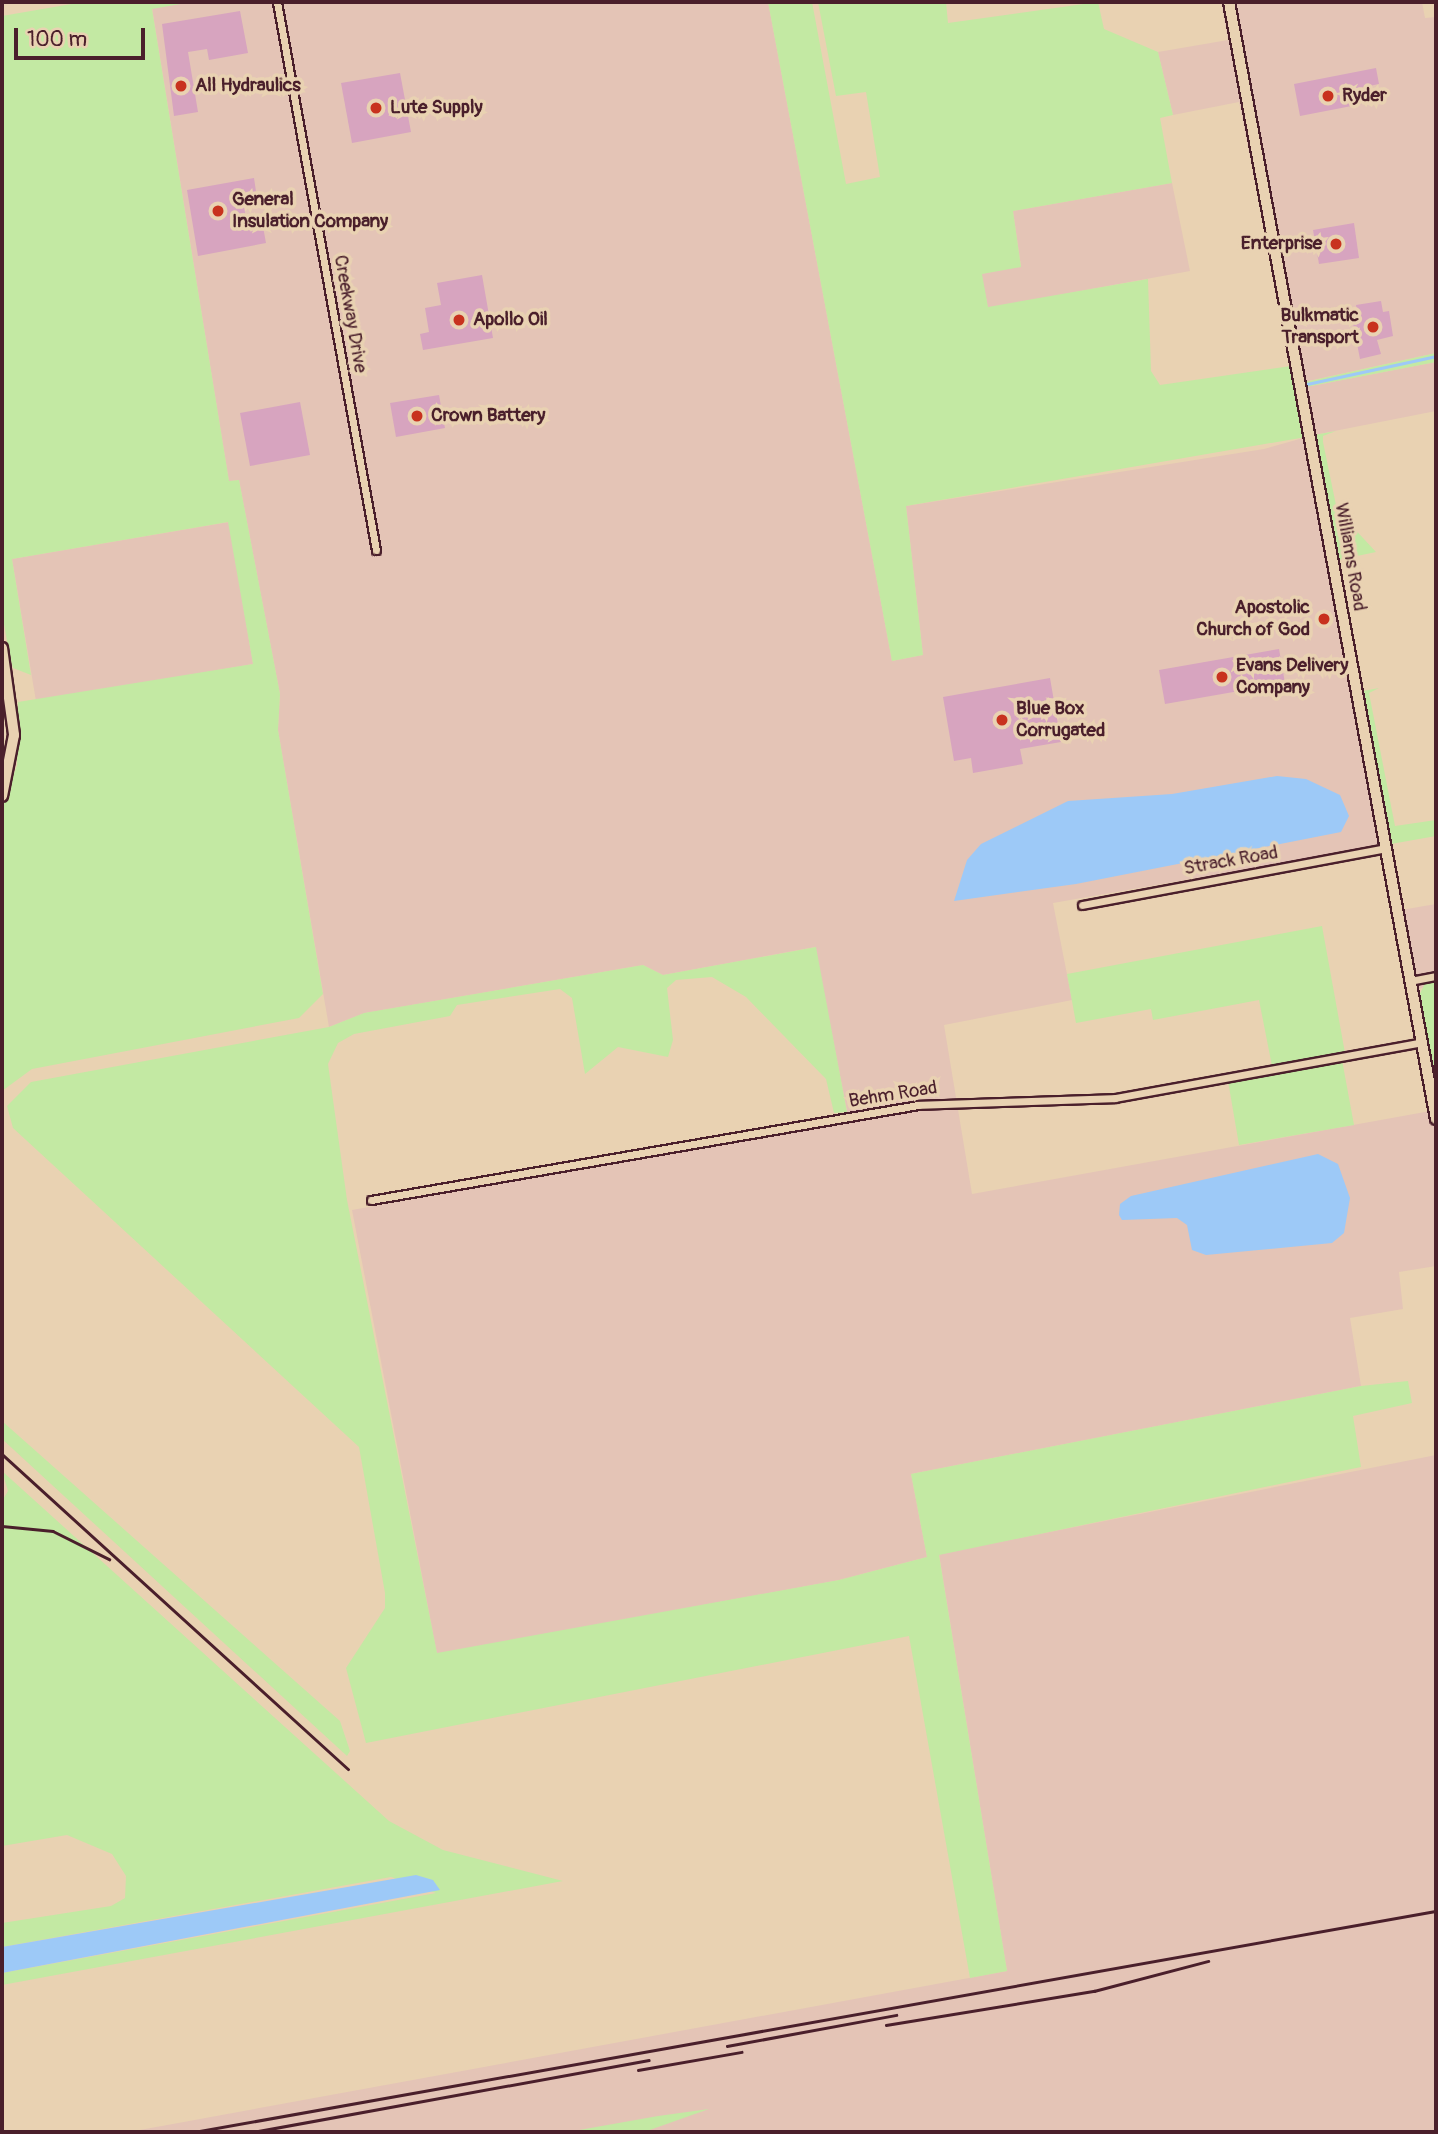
<!DOCTYPE html>
<html>
<head>
<meta charset="utf-8">
<style>
  body { margin:0 }
  #map { position:relative; width:1438px; height:2134px; overflow:hidden; background:#e9d2b2; font-family:Pangolin,sans-serif }
  div>[style] { position:absolute }
  [style*='--x'] { left:calc(var(--x)*1px); top:calc(var(--y)*1px); width:calc(var(--w)*1px); rotate:calc(var(--a)*1deg) }
  .built>* { inset:0; background:#e4c4b6 }
  .green>* { inset:0; background:#c3e9a3 }
  .water>* { inset:0; background:#9dc9f7 }
  .stream>* { height:2.5px; margin:-1.25px; padding:0 1.25px; transform-origin:1.25px; border-radius:1.25px; background:#9dc9f7 }
  .building>* { inset:0; background:#d7a4bf }
  .roads { filter:drop-shadow(2px 0 #4a1f2b) drop-shadow(-2px 0 #4a1f2b) drop-shadow(0 2px #4a1f2b) drop-shadow(0 -2px #4a1f2b) }
  .street>* { height:7px; margin:-3.5px; padding:0 3.5px; transform-origin:3.5px; border-radius:3.5px; background:#e9d2b2 }
  .secondary>* { height:10px; margin:-5px; padding:0 5px; transform-origin:5px; border-radius:5px; background:#e9d2b2 }
  .rail>* { height:2.5px; margin:-1.25px; padding:0 1.25px; transform-origin:1.25px; border-radius:1.25px; background:#4a1f2b }
  .dots>* { width:19px; height:19px; translate:-50% -50%; box-sizing:border-box; border:4px solid #e9d2b2; border-radius:50% }
  span { translate:-50% -50%; white-space:nowrap; text-align:center; line-height:1.15; -webkit-text-stroke:7px #e9d2b2; paint-order:stroke }
  .poi-label { font-size:19px; color:#4a1f2b; font-weight:700 }
  .left { translate:0 -50%; text-align:left }
  .right { translate:-100% -50%; text-align:right }
  .street-label { font-size:19px; color:#4a1f2b }
  .frame { position:absolute; inset:0; border:4px solid #4a1f2b; pointer-events:none }
  .scale { position:absolute; left:14px; top:28px; width:131px; height:32px; box-sizing:border-box; border:4px solid #4a1f2b; border-top:0; padding-left:9px; font-size:21px; line-height:24px; white-space:nowrap; color:#4a1f2b; -webkit-text-stroke:5px #e9d2b2; paint-order:stroke }
</style>
</head>
<body>
<div id="map">
  <div class="built">
    <div style="clip-path:polygon(192px 2px,768px 2px,892px 661px,923px 655px,906px 506px,1264px 449px,1314px 435px,1306px 387px,1436px 362px,1436px 411px,1314px 435px,1391px 844px,1053px 903px,1072px 1000px,944px 1025px,972px 1194px,1436px 1110px,1436px 1266px,1399px 1272px,1403px 1309px,1350px 1318px,1361px 1386px,911px 1474px,927px 1557px,839px 1580px,437px 1654px,352px 1210px,849px 1121px,815px 947px,663px 975px,643px 965px,365px 1013px,329px 1027px,278px 730px,280px 694px,239px 480px,229px 481px,152px 8px)"></div>
    <div style="clip-path:polygon(1221px 2px,1422px 2px,1425px 18px,1436px 17px,1436px 353px,1295px 384px,1239px 102px,1173px 115px,1158px 52px,1228px 40px)"></div>
    <div style="clip-path:polygon(1172px 183px,1190px 271px,988px 308px,981px 274px,1021px 266px,1013px 211px)"></div>
    <div style="clip-path:polygon(229px 522px,253px 664px,36px 701px,12px 559px)"></div>
    <div style="clip-path:polygon(1436px 904px,1436px 982px,1419px 989px,1401px 910px)"></div>
    <div style="clip-path:polygon(1436px 1455px,1436px 2132px,129px 2132px,1007px 1971px,939px 1554px)"></div>
  </div>
  <div class="green">
    <div style="clip-path:polygon(83px 2px,192px 2px,152px 9px,229px 481px,239px 480px,280px 694px,278px 730px,323px 994px,299px 1018px,32px 1069px,2px 1091px,2px 809px,17px 765px,18px 702px,253px 664px,228px 522px,12px 559px,31px 675px,13px 668px,10px 658px,2px 613px,2px 16px)"></div>
    <div style="clip-path:polygon(768px 2px,812px 2px,846px 184px,880px 177px,866px 92px,836px 96px,818px 2px,946px 2px,948px 23px,1098px 2px,1104px 29px,1158px 52px,1173px 115px,1160px 118px,1172px 183px,1013px 211px,1021px 267px,982px 274px,988px 307px,1148px 279px,1151px 371px,1160px 385px,1291px 366px,1306px 437px,906px 506px,923px 655px,892px 661px)"></div>
    <div style="clip-path:polygon(1436px 353px,1436px 362px,1306px 387px,1305px 382px)"></div>
    <div style="clip-path:polygon(1336px 431px,1323px 436px,1323px 442px,1337px 510px,1376px 552px,1338px 560px,1314px 435px)"></div>
    <div style="clip-path:polygon(1379px 688px,1369px 693px,1395px 826px,1436px 820px,1436px 836px,1391px 844px,1363px 691px)"></div>
    <div style="clip-path:polygon(1322px 926px,1345px 1053px,1272px 1066px,1259px 1000px,1153px 1020px,1151px 1009px,1076px 1023px,1067px 974px)"></div>
    <div style="clip-path:polygon(816px 947px,847px 1112px,834px 1113px,826px 1079px,746px 997px,712px 977px,676px 980px,667px 988px,673px 1040px,668px 1057px,618px 1047px,585px 1074px,572px 998px,560px 989px,457px 1005px,450px 1016px,354px 1034px,338px 1043px,328px 1064px,347px 1200px,437px 1653px,839px 1580px,927px 1557px,911px 1474px,1361px 1386px,1408px 1381px,1412px 1403px,1353px 1416px,1361px 1467px,939px 1555px,1007px 1971px,970px 1978px,909px 1636px,366px 1743px,346px 1668px,385px 1608px,385px 1593px,359px 1447px,13px 1128px,7px 1106px,31px 1082px,329px 1027px,364px 1013px,643px 965px,663px 975px)"></div>
    <div style="clip-path:polygon(1436px 982px,1436px 1097px,1418px 998px,1425px 983px)"></div>
    <div style="clip-path:polygon(1342px 1060px,1354px 1125px,1239px 1145px,1228px 1081px)"></div>
    <div style="clip-path:polygon(2px 1421px,340px 1721px,350px 1751px,347px 1756px,2px 1439px)"></div>
    <div style="clip-path:polygon(2px 1471px,389px 1821px,443px 1850px,563px 1881px,2px 1985px,2px 1973px,436px 1893px,391px 1877px,2px 1947px,2px 1923px,111px 1906px,125px 1898px,126px 1876px,112px 1854px,67px 1835px,2px 1846px,2px 1501px,8px 1491px)"></div>
    <div style="clip-path:polygon(709px 2109px,644px 2132px,568px 2132px,658px 2116px)"></div>
  </div>
  <div class="water">
    <div style="clip-path:polygon(1277px 776px,1306px 779px,1340px 795px,1349px 816px,1341px 832px,1076px 884px,954px 901px,967px 860px,981px 844px,1068px 801px,1172px 794px)"></div>
    <div style="clip-path:polygon(1318px 1154px,1338px 1164px,1350px 1198px,1344px 1233px,1332px 1243px,1206px 1255px,1192px 1250px,1187px 1225px,1177px 1218px,1122px 1220px,1119px 1215px,1120px 1204px,1131px 1196px)"></div>
    <div style="clip-path:polygon(416px 1875px,433px 1880px,440px 1890px,2px 1973px,2px 1947px)"></div>
  </div>
  <div class="stream">
    <div style="--x:1307;--y:384;--w:132;--a:-12.2"></div>
  </div>
  <div class="building">
    <div style="clip-path:polygon(240px 11px,248px 53px,209px 60px,207px 49px,188px 52px,198px 112px,174px 116px,162px 24px)"></div>
    <div style="clip-path:polygon(1376px 68px,1379px 84px,1359px 88px,1362px 104px,1300px 116px,1294px 84px)"></div>
    <div style="clip-path:polygon(400px 73px,411px 132px,352px 143px,341px 83px)"></div>
    <div style="clip-path:polygon(254px 178px,257px 198px,243px 201px,247px 224px,262px 221px,266px 243px,198px 256px,187px 190px)"></div>
    <div style="clip-path:polygon(1354px 223px,1359px 258px,1319px 264px,1313px 230px)"></div>
    <div style="clip-path:polygon(482px 275px,493px 338px,423px 350px,420px 334px,429px 332px,425px 308px,441px 305px,437px 283px)"></div>
    <div style="clip-path:polygon(1381px 301px,1383px 312px,1389px 311px,1393px 336px,1377px 340px,1381px 354px,1360px 359px,1352px 318px,1358px 317px,1356px 305px)"></div>
    <div style="clip-path:polygon(439px 395px,445px 428px,396px 437px,390px 403px)"></div>
    <div style="clip-path:polygon(300px 402px,310px 455px,250px 466px,240px 413px)"></div>
    <div style="clip-path:polygon(1279px 649px,1285px 683px,1165px 704px,1159px 670px)"></div>
    <div style="clip-path:polygon(1050px 678px,1061px 742px,1020px 749px,1023px 764px,973px 773px,971px 758px,954px 761px,943px 697px)"></div>
  </div>
  <div class="roads">
    <div class="street">
      <div style="--x:277;--y:2;--w:557;--a:79.76"></div>
      <div style="--x:1082;--y:905;--w:309;--a:-10.6"></div>
      <div style="--x:1410;--y:981;--w:26;--a:-11"></div>
      <div style="--x:371;--y:1200;--w:555;--a:-9.85"></div>
      <div style="--x:918;--y:1105;--w:197;--a:-2"></div>
      <div style="--x:1115;--y:1098;--w:312;--a:-10.3"></div>
    </div>
    <div class="secondary">
      <div style="--x:1229;--y:2;--w:1136;--a:79.5"></div>
      <div style="--x:2;--y:648;--w:88;--a:82.1"></div>
      <div style="--x:14;--y:735;--w:62;--a:101.1"></div>
    </div>
  </div>
  <div class="rail">
    <div style="--x:2;--y:1454;--w:468;--a:42.3"></div>
    <div style="--x:2;--y:1526;--w:51;--a:5.6"></div>
    <div style="--x:53;--y:1531;--w:63;--a:26.6"></div>
    <div style="--x:886;--y:2025;--w:211;--a:-9.3"></div>
    <div style="--x:1094;--y:1991;--w:118;--a:-14.7"></div>
    <div style="--x:727;--y:2046;--w:172;--a:-10.4"></div>
    <div style="--x:638;--y:2070;--w:105;--a:-9.9"></div>
    <div style="--x:194;--y:2132;--w:1262;--a:-10.09"></div>
    <div style="--x:253;--y:2132;--w:402;--a:-10.3"></div>
  </div>
  <div class="dots">
    <div style="left:181px;top:86px;background:#c8321e"></div>
    <div style="left:1328px;top:96px;background:#c8321e"></div>
    <div style="left:376px;top:108px;background:#c8321e"></div>
    <div style="left:218px;top:211px;background:#c8321e"></div>
    <div style="left:1336px;top:244px;background:#c8321e"></div>
    <div style="left:459px;top:320px;background:#c8321e"></div>
    <div style="left:1373px;top:327px;background:#c8321e"></div>
    <div style="left:417px;top:416px;background:#c8321e"></div>
    <div style="left:1324px;top:619px;background:#c8321e"></div>
    <div style="left:1222px;top:677px;background:#c8321e"></div>
    <div style="left:1002px;top:720px;background:#c8321e"></div>
  </div>
  <div class="poi-label">
    <span class="left" style="left:195px;top:86px">All Hydraulics</span>
    <span class="left" style="left:1342px;top:96px">Ryder</span>
    <span class="left" style="left:390px;top:108px">Lute Supply</span>
    <span class="left" style="left:232px;top:211px">General<br>Insulation Company</span>
    <span class="right" style="left:1322px;top:244px">Enterprise</span>
    <span class="right" style="left:1359px;top:327px">Bulkmatic<br>Transport</span>
    <span class="left" style="left:473px;top:320px">Apollo Oil</span>
    <span class="left" style="left:431px;top:416px">Crown Battery</span>
    <span class="right" style="left:1310px;top:619px">Apostolic<br>Church of God</span>
    <span class="left" style="left:1236px;top:677px">Evans Delivery<br>Company</span>
    <span class="left" style="left:1016px;top:720px">Blue Box<br>Corrugated</span>
  </div>
  <div class="street-label">
    <span style="left:350px;top:314px;rotate:80deg">Creekway Drive</span>
    <span style="left:1350px;top:557px;rotate:80deg">Williams Road</span>
    <span style="left:1231px;top:861px;rotate:-10deg">Strack Road</span>
    <span style="left:893px;top:1095px;rotate:-9deg">Behm Road</span>
  </div>
  <div class="frame"></div>
  <div class="scale">100 m</div>
</div>
</body>
</html>
